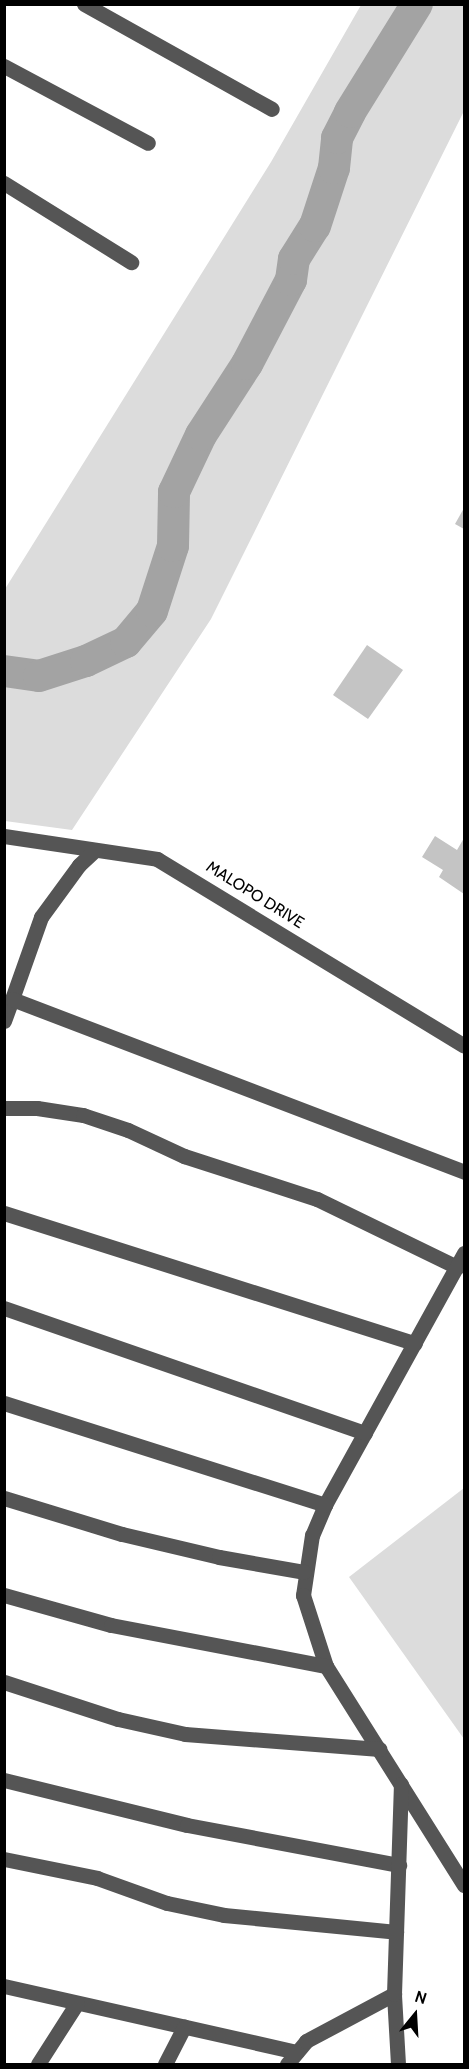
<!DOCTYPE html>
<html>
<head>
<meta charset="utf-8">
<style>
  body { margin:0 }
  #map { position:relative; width:469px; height:2069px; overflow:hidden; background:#fff; font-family:Cabin,sans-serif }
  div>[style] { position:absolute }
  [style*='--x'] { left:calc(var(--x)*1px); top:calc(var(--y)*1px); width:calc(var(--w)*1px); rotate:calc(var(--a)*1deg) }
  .green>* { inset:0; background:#dcdcdc }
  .river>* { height:32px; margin:-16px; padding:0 16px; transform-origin:16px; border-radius:16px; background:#a3a3a3 }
  .building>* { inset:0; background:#c4c4c4 }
  .minor>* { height:15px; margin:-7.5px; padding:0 7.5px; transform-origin:7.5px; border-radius:7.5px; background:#555 }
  span { translate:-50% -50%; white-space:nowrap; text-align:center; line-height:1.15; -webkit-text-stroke:6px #fff; paint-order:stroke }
  .street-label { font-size:16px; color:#000 }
  .frame { position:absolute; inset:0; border:6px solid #000; pointer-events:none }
  .north { position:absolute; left:385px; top:1985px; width:60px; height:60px; -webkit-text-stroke:4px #fff; paint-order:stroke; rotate:18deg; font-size:16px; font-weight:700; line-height:24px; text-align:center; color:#000 }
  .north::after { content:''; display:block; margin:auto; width:21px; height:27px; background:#000; clip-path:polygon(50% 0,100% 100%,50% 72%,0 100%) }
</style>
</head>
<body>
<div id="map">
  <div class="green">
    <div style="clip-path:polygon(361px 5px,464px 5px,464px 111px,211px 619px,72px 830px,5px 821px,5px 589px,271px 162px)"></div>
    <div style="clip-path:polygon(464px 1488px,464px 1739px,349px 1577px)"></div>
  </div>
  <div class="river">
    <div style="--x:4;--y:671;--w:35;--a:8"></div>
    <div style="--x:39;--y:676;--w:49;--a:-17.7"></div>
    <div style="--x:86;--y:661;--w:44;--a:-25.4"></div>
    <div style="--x:126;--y:642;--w:40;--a:-50"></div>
    <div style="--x:152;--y:611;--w:68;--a:-72.1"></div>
    <div style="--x:173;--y:546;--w:54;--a:-88.9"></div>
    <div style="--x:174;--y:492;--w:63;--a:-64.7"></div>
    <div style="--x:201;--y:435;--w:85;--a:-57.1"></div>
    <div style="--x:247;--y:364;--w:95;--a:-62.4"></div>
    <div style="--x:291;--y:280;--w:21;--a:-82"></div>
    <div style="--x:294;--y:259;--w:39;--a:-58"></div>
    <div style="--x:315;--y:226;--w:61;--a:-71.9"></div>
    <div style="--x:334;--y:168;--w:30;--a:-84"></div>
    <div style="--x:337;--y:138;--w:29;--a:-63"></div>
    <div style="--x:350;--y:112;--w:127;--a:-58.2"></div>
  </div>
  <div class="building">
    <div style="clip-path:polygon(464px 508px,464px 529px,455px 524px)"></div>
    <div style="clip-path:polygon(367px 645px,403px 670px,368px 719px,333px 695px)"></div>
    <div style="clip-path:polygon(435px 836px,457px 850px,464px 838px,464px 894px,439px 877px,443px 870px,422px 857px)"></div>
  </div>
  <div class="minor">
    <div style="--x:84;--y:4;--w:215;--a:29.2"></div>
    <div style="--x:4;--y:66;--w:163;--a:28.1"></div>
    <div style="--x:4;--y:183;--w:150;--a:31.9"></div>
    <div style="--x:4;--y:836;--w:155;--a:8.5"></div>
    <div style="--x:157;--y:859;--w:359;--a:31.3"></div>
    <div style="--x:12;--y:999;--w:87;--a:-70.5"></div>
    <div style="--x:41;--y:917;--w:64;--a:-53.8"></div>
    <div style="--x:79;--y:865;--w:22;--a:-43"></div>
    <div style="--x:4;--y:1021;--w:23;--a:-70"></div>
    <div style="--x:12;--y:999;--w:484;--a:20.9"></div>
    <div style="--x:4;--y:1108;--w:33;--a:0"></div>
    <div style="--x:37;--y:1108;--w:47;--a:8.7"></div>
    <div style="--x:83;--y:1115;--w:47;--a:18.4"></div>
    <div style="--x:128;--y:1130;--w:62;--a:24.9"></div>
    <div style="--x:184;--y:1156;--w:140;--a:17.9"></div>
    <div style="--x:317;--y:1199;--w:156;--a:25.9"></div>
    <div style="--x:4;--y:1213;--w:431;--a:17.6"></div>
    <div style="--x:464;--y:1253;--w:288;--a:118.9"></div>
    <div style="--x:325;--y:1505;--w:33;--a:113"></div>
    <div style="--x:312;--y:1535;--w:61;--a:98.5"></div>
    <div style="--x:303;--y:1595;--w:75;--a:72.1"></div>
    <div style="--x:326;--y:1666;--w:259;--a:57.8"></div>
    <div style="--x:4;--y:1308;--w:382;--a:19.1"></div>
    <div style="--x:4;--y:1403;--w:337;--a:17.6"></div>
    <div style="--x:4;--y:1498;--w:123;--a:17"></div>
    <div style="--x:122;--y:1534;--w:100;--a:13.3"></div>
    <div style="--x:219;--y:1557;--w:86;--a:10"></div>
    <div style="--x:4;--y:1595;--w:111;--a:15.7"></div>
    <div style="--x:111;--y:1625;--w:219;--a:10.8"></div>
    <div style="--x:4;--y:1682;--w:120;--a:18"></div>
    <div style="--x:118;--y:1719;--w:69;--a:12.6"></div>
    <div style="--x:185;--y:1734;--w:195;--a:4.4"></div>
    <div style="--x:4;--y:1780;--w:188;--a:13.8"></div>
    <div style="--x:187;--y:1825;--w:216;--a:10.7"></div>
    <div style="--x:4;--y:1859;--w:95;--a:11.5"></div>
    <div style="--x:97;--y:1878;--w:74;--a:19.7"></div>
    <div style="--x:167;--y:1903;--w:58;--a:11.9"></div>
    <div style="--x:224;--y:1915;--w:173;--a:5.6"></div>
    <div style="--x:4;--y:1986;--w:300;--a:12.7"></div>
    <div style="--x:38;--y:2064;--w:72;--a:-57.4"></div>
    <div style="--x:165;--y:2064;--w:42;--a:-62.8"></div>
    <div style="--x:287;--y:2064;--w:30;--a:-50"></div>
    <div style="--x:306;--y:2041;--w:100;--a:-28.1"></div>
    <div style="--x:398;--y:2064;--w:70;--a:-93.3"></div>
    <div style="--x:394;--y:1994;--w:210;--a:-88.1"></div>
  </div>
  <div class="street-label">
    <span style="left:255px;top:895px;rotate:32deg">MALOPO DRIVE</span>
  </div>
  <div class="frame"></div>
  <div class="north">N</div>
</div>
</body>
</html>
